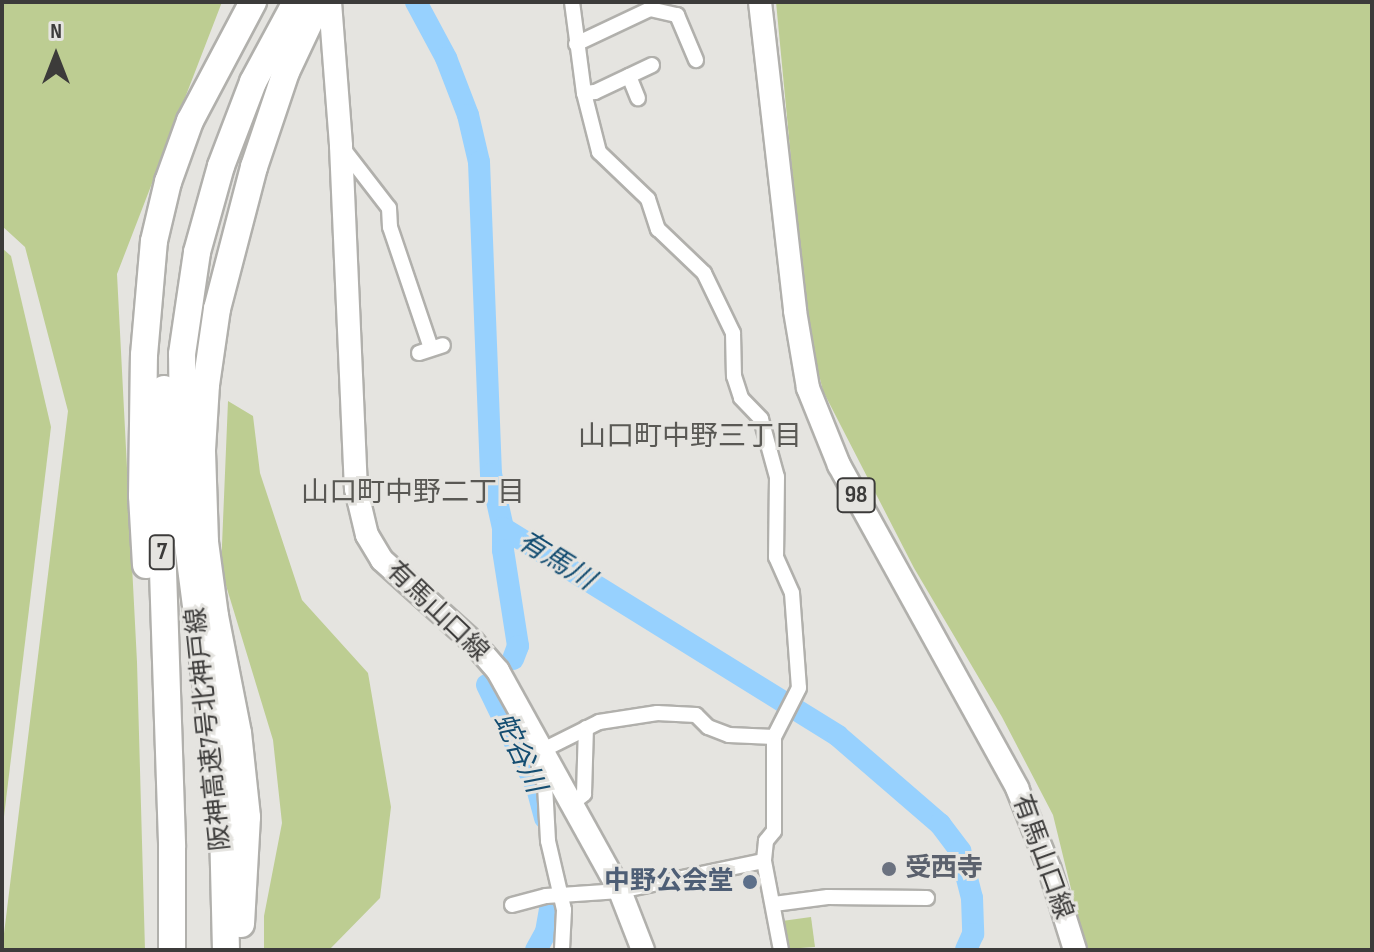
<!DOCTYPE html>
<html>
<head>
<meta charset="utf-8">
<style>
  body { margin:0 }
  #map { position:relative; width:1374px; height:952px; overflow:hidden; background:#e5e4e0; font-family:"Sofia Sans Condensed","Noto Sans JP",sans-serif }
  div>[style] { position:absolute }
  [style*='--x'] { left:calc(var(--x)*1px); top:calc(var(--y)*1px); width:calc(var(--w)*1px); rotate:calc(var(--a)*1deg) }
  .green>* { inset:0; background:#bdcd92 }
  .river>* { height:22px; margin:-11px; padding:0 11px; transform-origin:11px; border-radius:11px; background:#97d1fe }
  .roads { filter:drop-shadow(2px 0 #b1b0ac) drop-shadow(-2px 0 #b1b0ac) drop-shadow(0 2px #b1b0ac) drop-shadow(0 -2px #b1b0ac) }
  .street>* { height:14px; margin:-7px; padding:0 7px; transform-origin:7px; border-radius:7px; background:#fff }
  .primary>* { height:22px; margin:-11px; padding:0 11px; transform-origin:11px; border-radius:11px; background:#fff }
  .highway>* { height:26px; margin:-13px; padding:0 13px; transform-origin:13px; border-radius:13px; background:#fff }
  .dots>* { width:22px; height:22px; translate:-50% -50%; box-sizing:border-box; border:4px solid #e5e4e0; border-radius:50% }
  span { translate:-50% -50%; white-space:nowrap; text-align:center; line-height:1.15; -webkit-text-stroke:6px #e5e4e0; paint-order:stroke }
  .shield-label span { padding:2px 6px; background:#e5e4e0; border:2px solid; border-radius:6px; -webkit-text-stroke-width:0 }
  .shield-label { font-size:24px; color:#3c3b3a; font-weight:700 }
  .street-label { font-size:26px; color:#3c3b3a }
  .worship-label { font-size:26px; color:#5b616d; font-weight:700 }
  .left { translate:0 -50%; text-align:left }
  .service-label { font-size:26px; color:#4e5e75; font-weight:700 }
  .right { translate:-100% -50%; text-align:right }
  .neighbourhood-label { font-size:28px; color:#595854 }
  .water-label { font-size:28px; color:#144d71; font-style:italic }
  .frame { position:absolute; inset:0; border:4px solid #3c3b3a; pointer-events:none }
  .north { position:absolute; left:16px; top:16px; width:80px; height:80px; -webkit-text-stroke:6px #e5e4e0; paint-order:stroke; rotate:0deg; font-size:22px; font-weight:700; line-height:32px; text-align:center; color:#3c3b3a }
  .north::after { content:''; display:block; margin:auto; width:28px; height:36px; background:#3c3b3a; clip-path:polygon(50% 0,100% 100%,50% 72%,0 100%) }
</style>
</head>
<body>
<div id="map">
  <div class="green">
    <div style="clip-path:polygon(2px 2px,222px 2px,117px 274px,137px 662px,145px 950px,2px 950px,68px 411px,25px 247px,2px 226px)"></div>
    <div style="clip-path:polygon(776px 2px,1372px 2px,1372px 950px,1086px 950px,1053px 815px,1002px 717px,914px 568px,823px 391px,797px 287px,793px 180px)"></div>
    <div style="clip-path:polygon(2px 248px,11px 256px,51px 427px,2px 833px)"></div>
    <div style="clip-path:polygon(228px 401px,253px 416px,260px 473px,302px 600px,368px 673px,391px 807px,380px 898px,329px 950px,264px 950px,264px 916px,282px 823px,273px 740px,221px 569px)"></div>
    <div style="clip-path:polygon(811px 917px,815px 947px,786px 949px,782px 921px)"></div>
  </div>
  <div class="river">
    <div style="--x:416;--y:2;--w:64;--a:61.8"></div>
    <div style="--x:446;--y:58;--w:61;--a:68.9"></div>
    <div style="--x:468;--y:115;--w:48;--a:76.8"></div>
    <div style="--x:479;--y:162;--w:312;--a:87.8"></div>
    <div style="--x:491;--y:474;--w:55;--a:77.5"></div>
    <div style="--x:503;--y:528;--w:394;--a:31.8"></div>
    <div style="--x:838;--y:736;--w:135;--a:40.8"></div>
    <div style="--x:940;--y:824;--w:34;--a:53"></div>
    <div style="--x:960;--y:851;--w:49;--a:75.7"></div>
    <div style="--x:972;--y:898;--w:36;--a:88"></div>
    <div style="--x:973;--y:934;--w:17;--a:114"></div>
    <div style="--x:503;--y:528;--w:22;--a:90"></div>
    <div style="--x:503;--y:550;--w:97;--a:81.1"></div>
    <div style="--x:518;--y:646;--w:14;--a:111"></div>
    <div style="--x:487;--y:685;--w:114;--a:64.1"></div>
    <div style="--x:537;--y:788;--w:31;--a:75"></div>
    <div style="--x:536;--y:950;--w:21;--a:-61"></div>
    <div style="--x:546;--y:932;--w:28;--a:-80"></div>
  </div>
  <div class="roads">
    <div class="street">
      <div style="--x:572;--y:2;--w:92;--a:82.5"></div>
      <div style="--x:584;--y:93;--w:61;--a:75.7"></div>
      <div style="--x:599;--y:152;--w:68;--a:43.8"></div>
      <div style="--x:648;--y:199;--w:32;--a:72"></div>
      <div style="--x:658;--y:229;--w:64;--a:43.7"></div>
      <div style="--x:704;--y:273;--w:67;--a:64.2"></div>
      <div style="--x:733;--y:333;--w:43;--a:88.7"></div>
      <div style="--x:734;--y:376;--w:23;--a:72"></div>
      <div style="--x:741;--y:398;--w:29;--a:46"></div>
      <div style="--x:761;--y:419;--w:60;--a:74.6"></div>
      <div style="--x:777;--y:477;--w:80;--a:90.7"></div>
      <div style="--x:776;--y:557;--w:39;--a:66"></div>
      <div style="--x:792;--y:593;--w:95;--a:85.8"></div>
      <div style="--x:799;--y:688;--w:55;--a:117"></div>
      <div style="--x:774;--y:737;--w:94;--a:90"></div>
      <div style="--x:774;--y:831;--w:13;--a:129"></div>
      <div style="--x:766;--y:841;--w:20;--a:96"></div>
      <div style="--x:764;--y:861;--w:91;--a:79.2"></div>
      <div style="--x:576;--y:44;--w:82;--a:-25.3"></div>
      <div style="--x:650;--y:9;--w:28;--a:13"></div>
      <div style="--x:677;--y:15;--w:49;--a:67.1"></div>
      <div style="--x:629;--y:76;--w:24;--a:68"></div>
      <div style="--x:584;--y:93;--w:11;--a:-5"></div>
      <div style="--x:595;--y:92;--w:63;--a:-25.3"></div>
      <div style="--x:341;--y:146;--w:78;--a:52.3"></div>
      <div style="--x:389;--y:208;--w:19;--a:87"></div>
      <div style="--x:390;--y:227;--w:128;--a:71.3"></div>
      <div style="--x:419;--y:353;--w:25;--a:-18"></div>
      <div style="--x:541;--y:751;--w:65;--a:-26.6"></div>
      <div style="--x:599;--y:722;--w:59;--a:-8.8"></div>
      <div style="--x:657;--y:713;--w:39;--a:3"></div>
      <div style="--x:696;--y:715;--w:17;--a:45"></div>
      <div style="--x:708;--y:727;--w:22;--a:21"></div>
      <div style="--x:729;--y:735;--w:45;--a:2.5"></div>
      <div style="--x:547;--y:761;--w:10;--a:143"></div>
      <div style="--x:539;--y:767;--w:19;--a:72"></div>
      <div style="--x:545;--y:785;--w:56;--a:86.9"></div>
      <div style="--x:548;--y:841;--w:71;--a:76.9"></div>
      <div style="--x:564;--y:910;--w:40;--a:92.9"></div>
      <div style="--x:570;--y:805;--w:18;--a:-38"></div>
      <div style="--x:584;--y:794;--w:66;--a:-88.3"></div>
      <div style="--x:774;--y:904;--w:54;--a:-7.4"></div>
      <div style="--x:828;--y:897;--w:99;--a:0.6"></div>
      <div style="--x:512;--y:905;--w:35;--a:-15"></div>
      <div style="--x:546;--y:896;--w:74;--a:-3.9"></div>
      <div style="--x:620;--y:891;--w:147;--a:-11.8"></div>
    </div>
    <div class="primary">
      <div style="--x:330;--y:2;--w:144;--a:85.6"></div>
      <div style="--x:341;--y:146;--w:343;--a:87.5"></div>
      <div style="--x:356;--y:489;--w:47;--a:76.6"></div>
      <div style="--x:367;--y:535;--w:29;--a:59"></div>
      <div style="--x:382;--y:560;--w:122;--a:42"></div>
      <div style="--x:473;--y:642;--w:38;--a:49"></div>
      <div style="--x:498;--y:671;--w:252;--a:61"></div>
      <div style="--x:620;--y:891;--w:63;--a:68.7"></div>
      <div style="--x:760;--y:2;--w:311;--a:83.5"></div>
      <div style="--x:795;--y:311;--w:78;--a:80.4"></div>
      <div style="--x:808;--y:388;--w:83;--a:68.1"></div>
      <div style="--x:839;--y:465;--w:369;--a:61.1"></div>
      <div style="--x:1017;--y:788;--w:88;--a:68.1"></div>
      <div style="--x:1050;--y:870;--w:84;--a:72.6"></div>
    </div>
    <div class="highway">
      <div style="--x:164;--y:389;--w:152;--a:90.8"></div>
      <div style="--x:162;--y:541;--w:306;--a:88.1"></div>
      <div style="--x:172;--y:847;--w:103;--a:90"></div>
      <div style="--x:146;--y:565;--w:69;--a:-93.3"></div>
      <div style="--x:142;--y:496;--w:141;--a:-89.2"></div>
      <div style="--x:144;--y:355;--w:114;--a:-85"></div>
      <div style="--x:154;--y:241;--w:61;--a:-76.7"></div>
      <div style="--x:168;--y:182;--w:65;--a:-70.2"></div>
      <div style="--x:190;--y:121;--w:135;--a:-62.1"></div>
      <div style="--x:241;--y:924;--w:107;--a:-86.8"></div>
      <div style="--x:247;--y:817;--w:84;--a:-96.1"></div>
      <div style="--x:238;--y:733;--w:119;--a:-101.1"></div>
      <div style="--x:215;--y:616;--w:75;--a:-97.7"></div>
      <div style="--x:205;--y:542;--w:92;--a:-91.9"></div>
      <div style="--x:202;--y:450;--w:65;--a:-86.5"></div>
      <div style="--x:206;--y:385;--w:77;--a:-81.8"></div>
      <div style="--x:217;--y:309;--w:147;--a:-75.4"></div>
      <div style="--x:254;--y:167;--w:100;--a:-71.4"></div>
      <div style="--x:286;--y:72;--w:77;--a:-64.8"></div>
      <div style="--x:226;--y:950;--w:119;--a:-91.4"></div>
      <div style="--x:223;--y:831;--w:71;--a:-95.6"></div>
      <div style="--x:216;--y:760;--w:248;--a:-97.4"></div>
      <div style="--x:184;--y:514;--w:160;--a:-90.7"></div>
      <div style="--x:182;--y:354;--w:103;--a:-81.6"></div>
      <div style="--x:197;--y:252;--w:89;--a:-74.4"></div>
      <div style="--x:221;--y:166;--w:90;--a:-69.1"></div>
      <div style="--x:253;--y:82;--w:91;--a:-61.7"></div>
    </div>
  </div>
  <div class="dots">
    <div style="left:889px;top:869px;background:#6b7280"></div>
    <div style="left:750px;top:882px;background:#5c6f8a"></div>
  </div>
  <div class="shield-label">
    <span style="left:856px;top:495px">98</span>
    <span style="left:162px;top:552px">7</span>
  </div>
  <div class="street-label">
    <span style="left:437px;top:612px;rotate:44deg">有馬山口線</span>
    <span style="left:209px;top:729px;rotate:-96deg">阪神高速7号北神戸線</span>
    <span style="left:1042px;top:857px;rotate:70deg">有馬山口線</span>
  </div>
  <div class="worship-label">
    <span class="left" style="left:905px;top:869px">受西寺</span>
  </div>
  <div class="service-label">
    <span class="right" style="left:734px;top:882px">中野公会堂</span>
  </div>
  <div class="neighbourhood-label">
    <span style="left:690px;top:437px">山口町中野三丁目</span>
    <span style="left:413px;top:493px">山口町中野二丁目</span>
  </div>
  <div class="water-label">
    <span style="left:556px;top:561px;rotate:32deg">有馬川</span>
    <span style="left:519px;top:753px;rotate:65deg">蛇谷川</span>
  </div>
  <div class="frame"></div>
  <div class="north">N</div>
</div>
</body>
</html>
